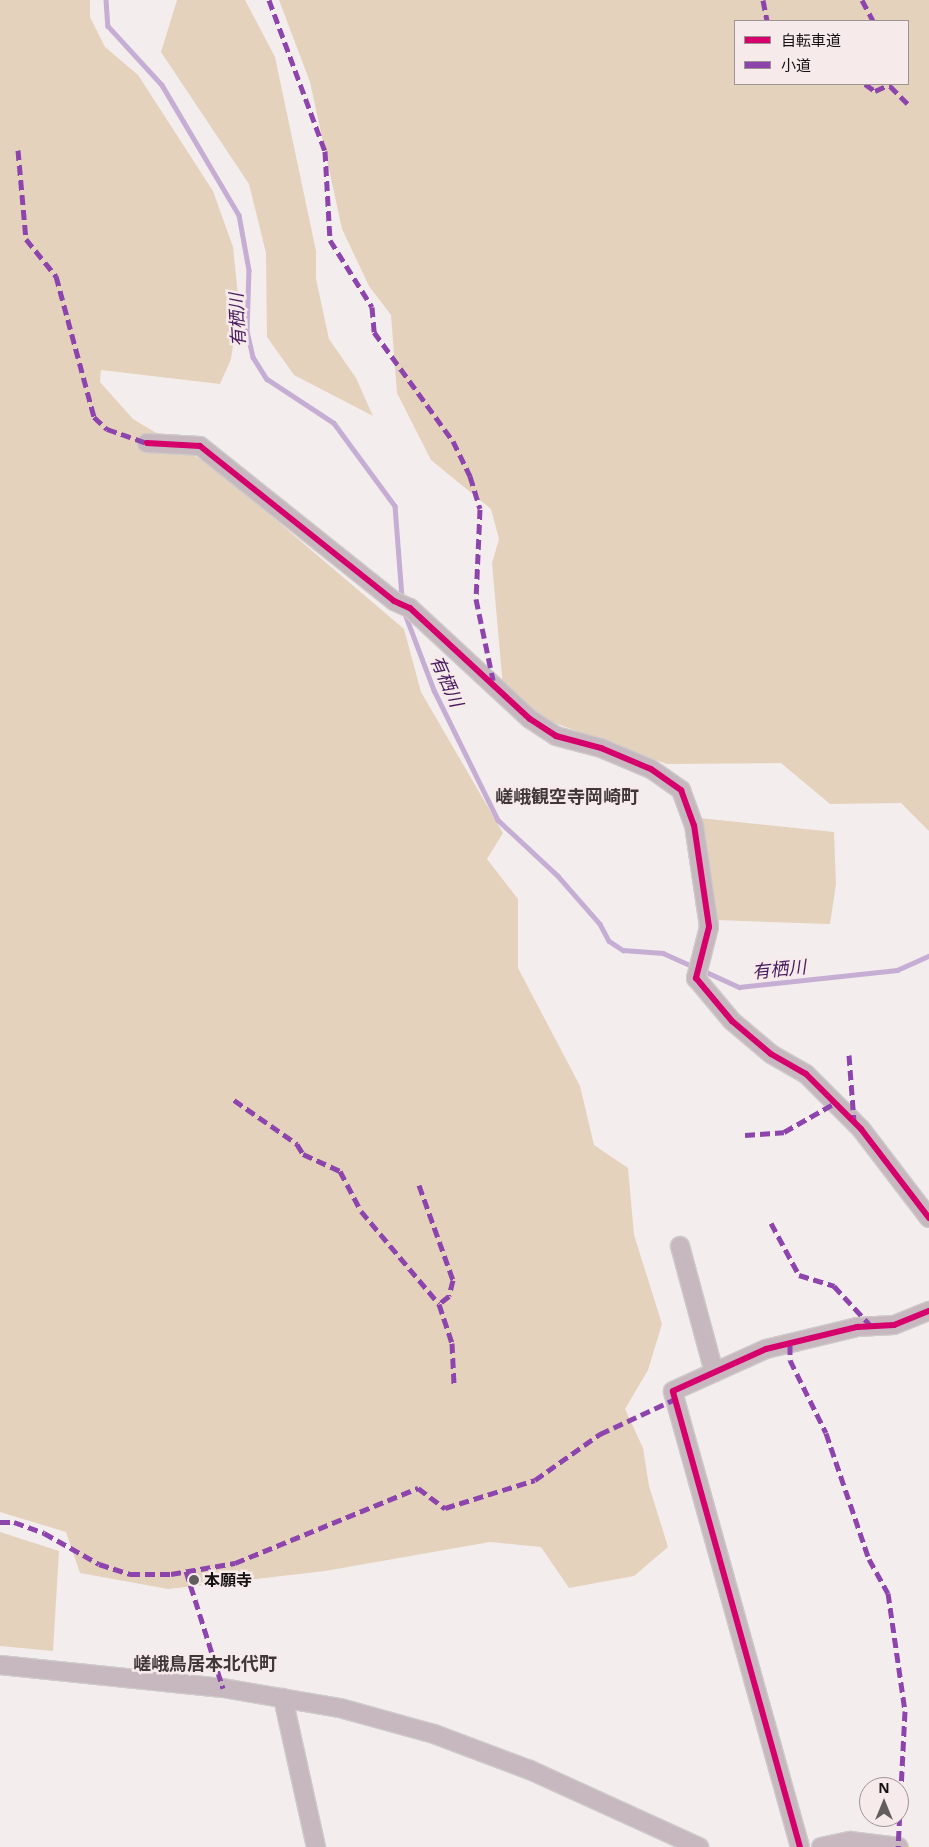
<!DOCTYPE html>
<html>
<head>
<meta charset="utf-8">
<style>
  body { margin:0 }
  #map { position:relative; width:929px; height:1847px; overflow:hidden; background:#f4eded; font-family:"Noto Sans","Noto Sans JP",sans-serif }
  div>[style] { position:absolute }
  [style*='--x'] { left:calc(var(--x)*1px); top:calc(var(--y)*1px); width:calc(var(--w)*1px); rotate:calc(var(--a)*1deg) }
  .green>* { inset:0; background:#e4d2bc }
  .stream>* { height:4.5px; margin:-2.25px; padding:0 2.25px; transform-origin:2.25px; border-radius:2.25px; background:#c6add4 }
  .roads { filter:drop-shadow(1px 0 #cfcbcb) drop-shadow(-1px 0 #cfcbcb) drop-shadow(0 1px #cfcbcb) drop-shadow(0 -1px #cfcbcb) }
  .minor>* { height:18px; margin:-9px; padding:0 9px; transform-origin:9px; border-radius:9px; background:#c7b8c0 }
  .quiet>* { height:5px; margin-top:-2.5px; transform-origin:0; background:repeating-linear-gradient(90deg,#8e44ad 0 10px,transparent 0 15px) }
  .cycleway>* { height:6px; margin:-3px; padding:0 3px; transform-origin:3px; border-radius:3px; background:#d6006c }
  .dots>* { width:14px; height:14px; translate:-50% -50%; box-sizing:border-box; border:2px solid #f7eaea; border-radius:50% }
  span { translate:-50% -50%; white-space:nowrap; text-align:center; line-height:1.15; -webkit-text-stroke:5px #f7eaea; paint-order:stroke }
  .poi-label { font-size:16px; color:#151111; font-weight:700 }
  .left { translate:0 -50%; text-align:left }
  .water-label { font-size:18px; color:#471b5f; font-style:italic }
  .neighbourhood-label { font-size:18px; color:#413738; font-weight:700 }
  .legend { position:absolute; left:734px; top:20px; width:175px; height:65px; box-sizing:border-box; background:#f7eaea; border:1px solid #9d9393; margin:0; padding:6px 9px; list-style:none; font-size:15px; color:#151111 }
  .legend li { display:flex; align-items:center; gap:10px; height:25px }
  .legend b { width:25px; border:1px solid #9d9393 }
  .north { position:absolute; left:859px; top:1777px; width:50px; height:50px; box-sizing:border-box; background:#f7eaea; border:1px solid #9d9393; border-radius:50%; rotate:0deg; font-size:14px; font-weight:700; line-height:20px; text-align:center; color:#151111 }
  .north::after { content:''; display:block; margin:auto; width:18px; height:22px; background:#635e5e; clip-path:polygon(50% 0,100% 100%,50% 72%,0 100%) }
</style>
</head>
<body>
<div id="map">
  <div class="green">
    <div style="clip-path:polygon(0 0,90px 0,90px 17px,105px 47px,138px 75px,213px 191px,233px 247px,239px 305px,231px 359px,220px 384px,101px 370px,100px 382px,133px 419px,216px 469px,404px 629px,421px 692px,503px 833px,487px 859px,518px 899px,518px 968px,580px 1086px,594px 1145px,628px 1168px,634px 1235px,662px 1324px,648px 1370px,625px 1409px,643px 1448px,649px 1486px,668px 1547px,634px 1576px,569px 1588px,541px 1547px,490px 1542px,325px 1571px,168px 1589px,80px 1573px,66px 1532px,0 1512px)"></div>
    <div style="clip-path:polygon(177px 0,245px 0,275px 57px,316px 251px,316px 279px,329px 339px,356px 378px,373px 416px,294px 375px,267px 337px,266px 253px,249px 184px,161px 52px)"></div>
    <div style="clip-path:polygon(evenodd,279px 0,929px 0,929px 831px,901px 803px,830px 804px,781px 763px,667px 764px,541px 718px,503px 687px,492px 563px,499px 539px,491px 509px,431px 460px,397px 393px,391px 315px,369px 286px,342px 229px,310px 82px,279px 0,735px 21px,908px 21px,908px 84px,735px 84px,735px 21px)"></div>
    <div style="clip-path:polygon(699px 818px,834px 832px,836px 884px,830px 924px,715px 920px)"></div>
    <div style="clip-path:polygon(0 1532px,59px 1551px,53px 1651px,0 1646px)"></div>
  </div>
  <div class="stream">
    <div style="--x:106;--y:0;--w:26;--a:86"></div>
    <div style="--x:108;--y:26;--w:80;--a:47.5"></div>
    <div style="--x:162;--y:85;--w:151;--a:59.4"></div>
    <div style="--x:239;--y:215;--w:56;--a:79.7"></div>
    <div style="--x:249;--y:270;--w:61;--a:91.9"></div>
    <div style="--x:247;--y:331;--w:27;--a:77"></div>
    <div style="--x:253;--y:357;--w:26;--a:58"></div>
    <div style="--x:267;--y:379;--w:80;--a:33.3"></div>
    <div style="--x:334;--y:423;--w:103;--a:53.7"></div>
    <div style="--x:395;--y:506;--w:92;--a:85.6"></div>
    <div style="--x:404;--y:611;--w:85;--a:69.2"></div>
    <div style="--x:434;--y:690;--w:145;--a:63.8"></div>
    <div style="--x:498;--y:820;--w:82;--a:43"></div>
    <div style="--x:558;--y:876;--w:64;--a:48.8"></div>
    <div style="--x:600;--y:924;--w:19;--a:62"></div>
    <div style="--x:609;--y:941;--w:17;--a:33"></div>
    <div style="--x:623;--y:950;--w:40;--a:4.3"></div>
    <div style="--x:663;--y:953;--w:35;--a:24"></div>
    <div style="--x:702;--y:970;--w:41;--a:24.7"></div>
    <div style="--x:739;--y:987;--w:159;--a:-6.1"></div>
    <div style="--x:897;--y:970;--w:35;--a:-24"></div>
  </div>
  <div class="roads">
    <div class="minor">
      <div style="--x:147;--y:443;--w:53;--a:3.2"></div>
      <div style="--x:200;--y:446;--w:248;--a:38.6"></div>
      <div style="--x:394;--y:601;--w:17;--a:24"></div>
      <div style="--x:410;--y:608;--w:163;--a:42.8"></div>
      <div style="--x:530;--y:719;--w:31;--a:33"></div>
      <div style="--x:556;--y:736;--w:47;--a:14.9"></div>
      <div style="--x:601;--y:748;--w:54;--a:22.8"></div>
      <div style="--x:651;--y:769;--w:37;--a:35"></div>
      <div style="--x:681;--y:790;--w:37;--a:70"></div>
      <div style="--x:694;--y:825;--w:103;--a:81.6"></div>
      <div style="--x:709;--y:927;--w:53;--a:104.3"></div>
      <div style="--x:696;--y:978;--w:56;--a:50.1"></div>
      <div style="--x:732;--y:1021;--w:51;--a:40.2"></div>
      <div style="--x:771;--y:1054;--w:40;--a:29.7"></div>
      <div style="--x:806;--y:1074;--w:78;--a:45"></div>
      <div style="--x:861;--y:1129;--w:112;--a:52.6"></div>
      <div style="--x:680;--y:1246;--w:131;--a:74.9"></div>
      <div style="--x:0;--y:1665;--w:224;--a:5.9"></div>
      <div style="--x:223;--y:1688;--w:119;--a:9.7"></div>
      <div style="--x:340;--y:1708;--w:98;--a:15.5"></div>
      <div style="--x:434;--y:1734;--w:103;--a:20.6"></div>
      <div style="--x:530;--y:1770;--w:186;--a:24.5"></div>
      <div style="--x:283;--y:1698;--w:153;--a:77.5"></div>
      <div style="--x:800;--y:1847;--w:473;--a:-105.6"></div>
      <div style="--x:673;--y:1391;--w:102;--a:-24.3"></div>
      <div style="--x:766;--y:1349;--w:94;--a:-13.6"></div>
      <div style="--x:857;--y:1327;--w:37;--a:-3"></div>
      <div style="--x:894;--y:1325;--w:38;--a:-22"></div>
      <div style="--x:821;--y:1847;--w:30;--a:-12"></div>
      <div style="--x:850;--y:1841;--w:49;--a:7"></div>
    </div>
  </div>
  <div class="quiet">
    <div style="--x:269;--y:0;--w:161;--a:69.7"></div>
    <div style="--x:325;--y:151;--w:89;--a:86.8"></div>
    <div style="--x:330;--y:240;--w:79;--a:57.9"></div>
    <div style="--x:372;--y:307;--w:25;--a:85"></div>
    <div style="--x:374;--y:332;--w:135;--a:54.1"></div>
    <div style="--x:453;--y:441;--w:39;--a:64"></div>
    <div style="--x:470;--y:476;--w:34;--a:73"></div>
    <div style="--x:480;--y:509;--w:90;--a:92.5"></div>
    <div style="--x:476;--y:599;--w:83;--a:78.1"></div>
    <div style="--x:763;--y:0;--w:21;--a:79"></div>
    <div style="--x:862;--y:0;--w:24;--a:62"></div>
    <div style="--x:865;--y:84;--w:12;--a:35"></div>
    <div style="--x:875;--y:91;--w:17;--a:-24"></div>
    <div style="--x:890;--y:86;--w:25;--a:45"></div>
    <div style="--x:18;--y:150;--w:89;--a:84.9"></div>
    <div style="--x:26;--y:239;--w:48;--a:51"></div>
    <div style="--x:56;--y:276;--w:146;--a:74.9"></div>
    <div style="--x:94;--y:417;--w:18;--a:43"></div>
    <div style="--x:107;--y:429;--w:42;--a:19.3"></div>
    <div style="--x:849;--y:1055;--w:67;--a:85.7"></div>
    <div style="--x:234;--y:1100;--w:77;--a:34.9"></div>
    <div style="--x:297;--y:1144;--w:12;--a:59"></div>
    <div style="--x:303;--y:1154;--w:41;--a:24.7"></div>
    <div style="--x:340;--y:1171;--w:45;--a:62.3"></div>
    <div style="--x:361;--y:1211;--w:121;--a:50"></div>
    <div style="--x:745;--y:1135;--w:39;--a:-4"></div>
    <div style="--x:784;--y:1132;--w:59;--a:-29.6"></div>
    <div style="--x:419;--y:1185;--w:101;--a:70.3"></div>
    <div style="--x:453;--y:1280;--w:16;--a:104"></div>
    <div style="--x:449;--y:1296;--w:13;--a:141"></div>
    <div style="--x:439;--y:1304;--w:41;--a:71.6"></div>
    <div style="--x:452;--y:1343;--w:41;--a:87.2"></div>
    <div style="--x:771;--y:1223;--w:59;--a:61.7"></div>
    <div style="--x:799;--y:1275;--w:37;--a:17"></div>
    <div style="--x:834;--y:1286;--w:54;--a:47.2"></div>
    <div style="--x:790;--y:1345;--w:15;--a:90"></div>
    <div style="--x:790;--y:1360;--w:81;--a:63.7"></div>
    <div style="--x:826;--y:1433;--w:133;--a:71.2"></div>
    <div style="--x:869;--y:1559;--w:39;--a:61"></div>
    <div style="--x:888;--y:1593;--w:119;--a:81.8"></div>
    <div style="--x:905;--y:1711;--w:136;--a:92.9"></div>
    <div style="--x:0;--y:1522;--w:14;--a:0"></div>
    <div style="--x:14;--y:1522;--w:32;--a:20"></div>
    <div style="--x:44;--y:1533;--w:63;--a:29.4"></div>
    <div style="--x:99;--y:1564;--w:33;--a:18"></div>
    <div style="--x:130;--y:1574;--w:41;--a:0"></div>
    <div style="--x:171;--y:1574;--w:65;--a:-9.8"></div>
    <div style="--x:235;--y:1563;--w:198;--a:-22.3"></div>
    <div style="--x:418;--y:1488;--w:34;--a:37"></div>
    <div style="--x:445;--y:1508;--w:94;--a:-17.3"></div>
    <div style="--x:535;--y:1480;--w:80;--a:-35.3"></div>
    <div style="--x:600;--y:1434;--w:83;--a:-25"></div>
    <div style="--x:186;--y:1571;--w:123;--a:72.5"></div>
  </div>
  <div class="cycleway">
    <div style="--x:147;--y:443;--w:53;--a:3.2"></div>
    <div style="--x:200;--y:446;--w:248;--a:38.6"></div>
    <div style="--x:394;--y:601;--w:17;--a:24"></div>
    <div style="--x:410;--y:608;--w:163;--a:42.8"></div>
    <div style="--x:530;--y:719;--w:31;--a:33"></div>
    <div style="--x:556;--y:736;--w:47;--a:14.9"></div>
    <div style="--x:601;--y:748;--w:54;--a:22.8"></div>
    <div style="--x:651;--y:769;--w:37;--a:35"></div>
    <div style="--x:681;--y:790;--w:37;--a:70"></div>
    <div style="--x:694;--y:825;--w:103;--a:81.6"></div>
    <div style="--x:709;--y:927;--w:53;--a:104.3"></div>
    <div style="--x:696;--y:978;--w:56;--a:50.1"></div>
    <div style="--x:732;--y:1021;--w:51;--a:40.2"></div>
    <div style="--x:771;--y:1054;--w:40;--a:29.7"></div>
    <div style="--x:806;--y:1074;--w:78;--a:45"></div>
    <div style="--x:861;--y:1129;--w:112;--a:52.6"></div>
    <div style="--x:800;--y:1847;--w:473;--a:-105.6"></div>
    <div style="--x:673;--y:1391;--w:102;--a:-24.3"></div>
    <div style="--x:766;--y:1349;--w:94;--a:-13.6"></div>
    <div style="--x:857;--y:1327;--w:37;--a:-3"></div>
    <div style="--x:894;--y:1325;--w:38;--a:-22"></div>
  </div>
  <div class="dots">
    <div style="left:194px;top:1580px;background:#635e5e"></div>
  </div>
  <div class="poi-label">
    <span class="left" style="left:204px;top:1580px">本願寺</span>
  </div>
  <div class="water-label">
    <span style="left:237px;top:320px;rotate:-93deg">有栖川</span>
    <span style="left:447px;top:681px;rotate:66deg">有栖川</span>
    <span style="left:779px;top:969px;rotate:-6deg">有栖川</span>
  </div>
  <div class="neighbourhood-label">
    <span style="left:567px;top:796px">嵯峨観空寺岡崎町</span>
    <span style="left:205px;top:1663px">嵯峨鳥居本北代町</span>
  </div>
  <ul class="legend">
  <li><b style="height:6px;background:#d6006c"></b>自転車道</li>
  <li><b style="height:6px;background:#8e44ad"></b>小道</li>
  </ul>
  <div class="north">N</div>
</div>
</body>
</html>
